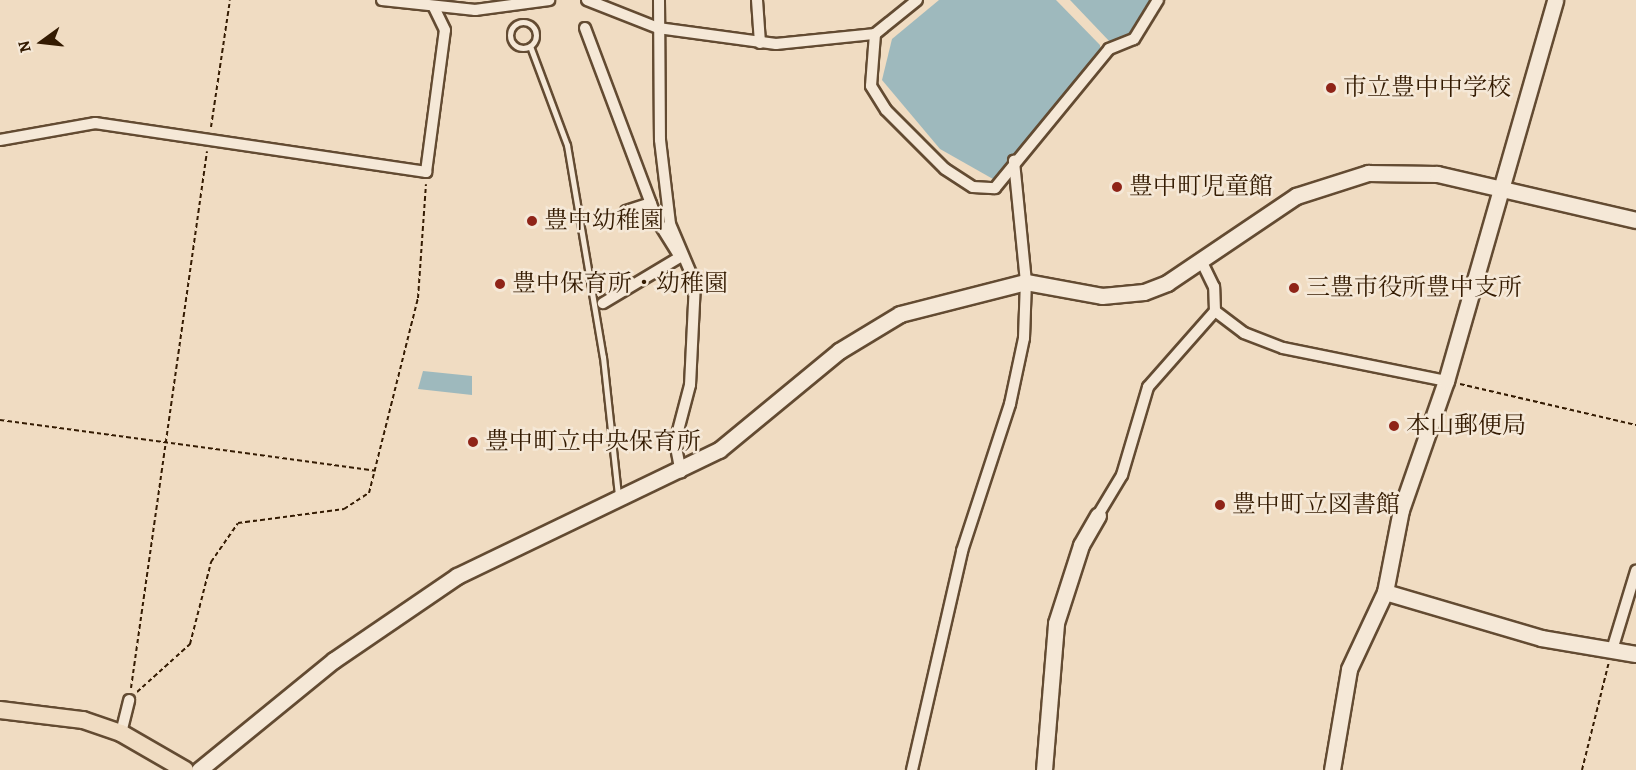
<!DOCTYPE html>
<html>
<head>
<meta charset="utf-8">
<style>
  body { margin:0 }
  #map { position:relative; width:1636px; height:770px; overflow:hidden; background:#f0dcc2; font-family:Alegreya,"Noto Serif JP",serif }
  div>[style] { position:absolute }
  [style*='--x'] { left:calc(var(--x)*1px); top:calc(var(--y)*1px); width:calc(var(--w)*1px); rotate:calc(var(--a)*1deg) }
  .water>* { inset:0; background:#9eb9bd }
  .path>* { height:2px; margin-top:-1px; transform-origin:0; background:repeating-linear-gradient(90deg,#341b02 0 4.5px,transparent 0 7.5px) }
  .roads { filter:drop-shadow(2px 0 #634b32) drop-shadow(-2px 0 #634b32) drop-shadow(0 2px #634b32) drop-shadow(0 -2px #634b32) }
  .lane>* { height:5px; margin:-2.5px; padding:0 2.5px; transform-origin:2.5px; border-radius:2.5px; background:#f5e8d7 }
  .lane>.ring { margin:-2.5px; padding:0; box-sizing:content-box; background:none; border:5px solid #f5e8d7; border-radius:50% }
  .street>* { height:10px; margin:-5px; padding:0 5px; transform-origin:5px; border-radius:5px; background:#f5e8d7 }
  .secondary>* { height:15px; margin:-7.5px; padding:0 7.5px; transform-origin:7.5px; border-radius:7.5px; background:#f5e8d7 }
  .primary>* { height:16px; margin:-8px; padding:0 8px; transform-origin:8px; border-radius:8px; background:#f0dcc2 }
  .dots>* { width:16px; height:16px; translate:-50% -50%; box-sizing:border-box; border:3px solid #f5e8d7; border-radius:50% }
  span { translate:-50% -50%; white-space:nowrap; text-align:center; line-height:1.15; -webkit-text-stroke:5px #f5e8d7; paint-order:stroke }
  .poi-label { font-size:24px; color:#341b02 }
  .left { translate:0 -50%; text-align:left }
  .north { position:absolute; left:12px; top:12px; width:60px; height:60px; -webkit-text-stroke:4px #f5e8d7; paint-order:stroke; rotate:255deg; font-size:16px; font-weight:700; line-height:24px; text-align:center; color:#341b02 }
  .north::after { content:''; display:block; margin:auto; width:21px; height:27px; background:#341b02; clip-path:polygon(50% 0,100% 100%,50% 72%,0 100%) }
</style>
</head>
<body>
<div id="map">
  <div class="water">
    <div style="clip-path:polygon(939px 0,1056px 0,1100px 45px,1101px 53px,993px 179px,940px 149px,882px 80px,892px 39px)"></div>
    <div style="clip-path:polygon(1070px 0,1152px 0,1129px 34px,1111px 43px)"></div>
    <div style="clip-path:polygon(423px 371px,472px 376px,472px 395px,418px 389px)"></div>
  </div>
  <div class="path">
    <div style="--x:211;--y:127;--w:128;--a:-81.5"></div>
    <div style="--x:1460;--y:384;--w:181;--a:13.1"></div>
    <div style="--x:0;--y:420;--w:379;--a:7.7"></div>
    <div style="--x:131;--y:688;--w:542;--a:-81.94"></div>
    <div style="--x:137;--y:692;--w:72;--a:-42.2"></div>
    <div style="--x:190;--y:644;--w:85;--a:-75.6"></div>
    <div style="--x:211;--y:562;--w:47;--a:-55.3"></div>
    <div style="--x:238;--y:523;--w:107;--a:-7.5"></div>
    <div style="--x:344;--y:509;--w:30;--a:-33"></div>
    <div style="--x:369;--y:493;--w:201;--a:-75.9"></div>
    <div style="--x:418;--y:298;--w:114;--a:-86"></div>
    <div style="--x:1582;--y:770;--w:111;--a:-76"></div>
  </div>
  <div class="roads">
    <div class="lane">
      <div class="ring" style="left:510px;top:22px;width:21px;height:21px"></div>
      <div style="--x:530;--y:46;--w:106;--a:69.5"></div>
      <div style="--x:567;--y:145;--w:215;--a:80.4"></div>
      <div style="--x:603;--y:357;--w:140;--a:83.8"></div>
    </div>
    <div class="street">
      <div style="--x:382;--y:0;--w:94;--a:6.1"></div>
      <div style="--x:475;--y:10;--w:75;--a:-7.7"></div>
      <div style="--x:587;--y:0;--w:76;--a:21.5"></div>
      <div style="--x:658;--y:28;--w:119;--a:7.7"></div>
      <div style="--x:776;--y:44;--w:100;--a:-5.8"></div>
      <div style="--x:875;--y:34;--w:54;--a:-39"></div>
      <div style="--x:659;--y:0;--w:140;--a:89.6"></div>
      <div style="--x:660;--y:140;--w:85;--a:83.2"></div>
      <div style="--x:670;--y:224;--w:64;--a:67"></div>
      <div style="--x:695;--y:283;--w:102;--a:92.8"></div>
      <div style="--x:690;--y:385;--w:59;--a:104.7"></div>
      <div style="--x:675;--y:442;--w:31;--a:79"></div>
      <div style="--x:757;--y:0;--w:43;--a:86"></div>
      <div style="--x:585;--y:28;--w:205;--a:69.4"></div>
      <div style="--x:657;--y:220;--w:44;--a:58.1"></div>
      <div style="--x:680;--y:257;--w:90;--a:149.1"></div>
      <div style="--x:875;--y:34;--w:52;--a:94.4"></div>
      <div style="--x:871;--y:86;--w:28;--a:58"></div>
      <div style="--x:886;--y:110;--w:83;--a:45"></div>
      <div style="--x:945;--y:169;--w:33;--a:33"></div>
      <div style="--x:973;--y:187;--w:22;--a:3"></div>
      <div style="--x:995;--y:188;--w:180;--a:-50.6"></div>
      <div style="--x:1109;--y:49;--w:27;--a:-22"></div>
      <div style="--x:1134;--y:39;--w:46;--a:-58.4"></div>
      <div style="--x:0;--y:140;--w:97;--a:-10.1"></div>
      <div style="--x:95;--y:123;--w:335;--a:8.4"></div>
      <div style="--x:426;--y:172;--w:143;--a:-82.4"></div>
      <div style="--x:445;--y:30;--w:25;--a:-116"></div>
      <div style="--x:626;--y:211;--w:26;--a:-18"></div>
      <div style="--x:1215;--y:311;--w:36;--a:37"></div>
      <div style="--x:1244;--y:333;--w:42;--a:21"></div>
      <div style="--x:1283;--y:348;--w:166;--a:11.4"></div>
      <div style="--x:1098;--y:515;--w:47;--a:-59"></div>
      <div style="--x:1122;--y:475;--w:92;--a:-73.5"></div>
      <div style="--x:1148;--y:387;--w:101;--a:-48.6"></div>
      <div style="--x:1215;--y:311;--w:24;--a:-92"></div>
      <div style="--x:1214;--y:287;--w:30;--a:-116"></div>
      <div style="--x:1612;--y:650;--w:83;--a:-73.1"></div>
      <div style="--x:121;--y:733;--w:34;--a:-76"></div>
      <div style="--x:912;--y:770;--w:225;--a:-77.1"></div>
      <div style="--x:962;--y:551;--w:155;--a:-71.9"></div>
      <div style="--x:1010;--y:404;--w:67;--a:-78"></div>
      <div style="--x:1024;--y:338;--w:56;--a:-88"></div>
      <div style="--x:1026;--y:282;--w:122;--a:-95.7"></div>
    </div>
    <div class="secondary">
      <div style="--x:1385;--y:592;--w:163;--a:16.4"></div>
      <div style="--x:1541;--y:638;--w:96;--a:9.6"></div>
      <div style="--x:199;--y:770;--w:174;--a:-39.2"></div>
      <div style="--x:334;--y:660;--w:149;--a:-34.3"></div>
      <div style="--x:457;--y:576;--w:291;--a:-25.7"></div>
      <div style="--x:719;--y:450;--w:156;--a:-39.5"></div>
      <div style="--x:839;--y:351;--w:71;--a:-31.2"></div>
      <div style="--x:900;--y:314;--w:130;--a:-14.3"></div>
      <div style="--x:1026;--y:282;--w:77;--a:10.4"></div>
      <div style="--x:1102;--y:296;--w:42;--a:-5.4"></div>
      <div style="--x:1144;--y:292;--w:25;--a:-21"></div>
      <div style="--x:1167;--y:283;--w:156;--a:-34"></div>
      <div style="--x:1296;--y:196;--w:76;--a:-17.7"></div>
      <div style="--x:1368;--y:173;--w:69;--a:0.8"></div>
      <div style="--x:1437;--y:174;--w:204;--a:13"></div>
      <div style="--x:1044;--y:770;--w:147;--a:-85.3"></div>
      <div style="--x:1056;--y:623;--w:82;--a:-72.2"></div>
      <div style="--x:1081;--y:545;--w:34;--a:-60"></div>
      <div style="--x:1332;--y:770;--w:102;--a:-80.4"></div>
      <div style="--x:1349;--y:669;--w:85;--a:-64.9"></div>
      <div style="--x:1385;--y:592;--w:84;--a:-79"></div>
      <div style="--x:1401;--y:510;--w:137;--a:-70.8"></div>
      <div style="--x:1446;--y:381;--w:396;--a:-74"></div>
    </div>
    <div class="primary">
      <div style="--x:0;--y:710;--w:84;--a:6.9"></div>
      <div style="--x:83;--y:720;--w:40;--a:18.9"></div>
      <div style="--x:121;--y:733;--w:74;--a:30"></div>
    </div>
  </div>
  <div class="dots">
    <div style="left:1331px;top:88px;background:#8f2418"></div>
    <div style="left:1117px;top:187px;background:#8f2418"></div>
    <div style="left:532px;top:221px;background:#8f2418"></div>
    <div style="left:500px;top:284px;background:#8f2418"></div>
    <div style="left:1294px;top:288px;background:#8f2418"></div>
    <div style="left:1394px;top:426px;background:#8f2418"></div>
    <div style="left:473px;top:442px;background:#8f2418"></div>
    <div style="left:1220px;top:505px;background:#8f2418"></div>
  </div>
  <div class="poi-label">
    <span class="left" style="left:1343px;top:88px">市立豊中中学校</span>
    <span class="left" style="left:1129px;top:187px">豊中町児童館</span>
    <span class="left" style="left:544px;top:221px">豊中幼稚園</span>
    <span class="left" style="left:512px;top:284px">豊中保育所・幼稚園</span>
    <span class="left" style="left:1306px;top:288px">三豊市役所豊中支所</span>
    <span class="left" style="left:1406px;top:426px">本山郵便局</span>
    <span class="left" style="left:485px;top:442px">豊中町立中央保育所</span>
    <span class="left" style="left:1232px;top:505px">豊中町立図書館</span>
  </div>
  <div class="north">N</div>
</div>
</body>
</html>
